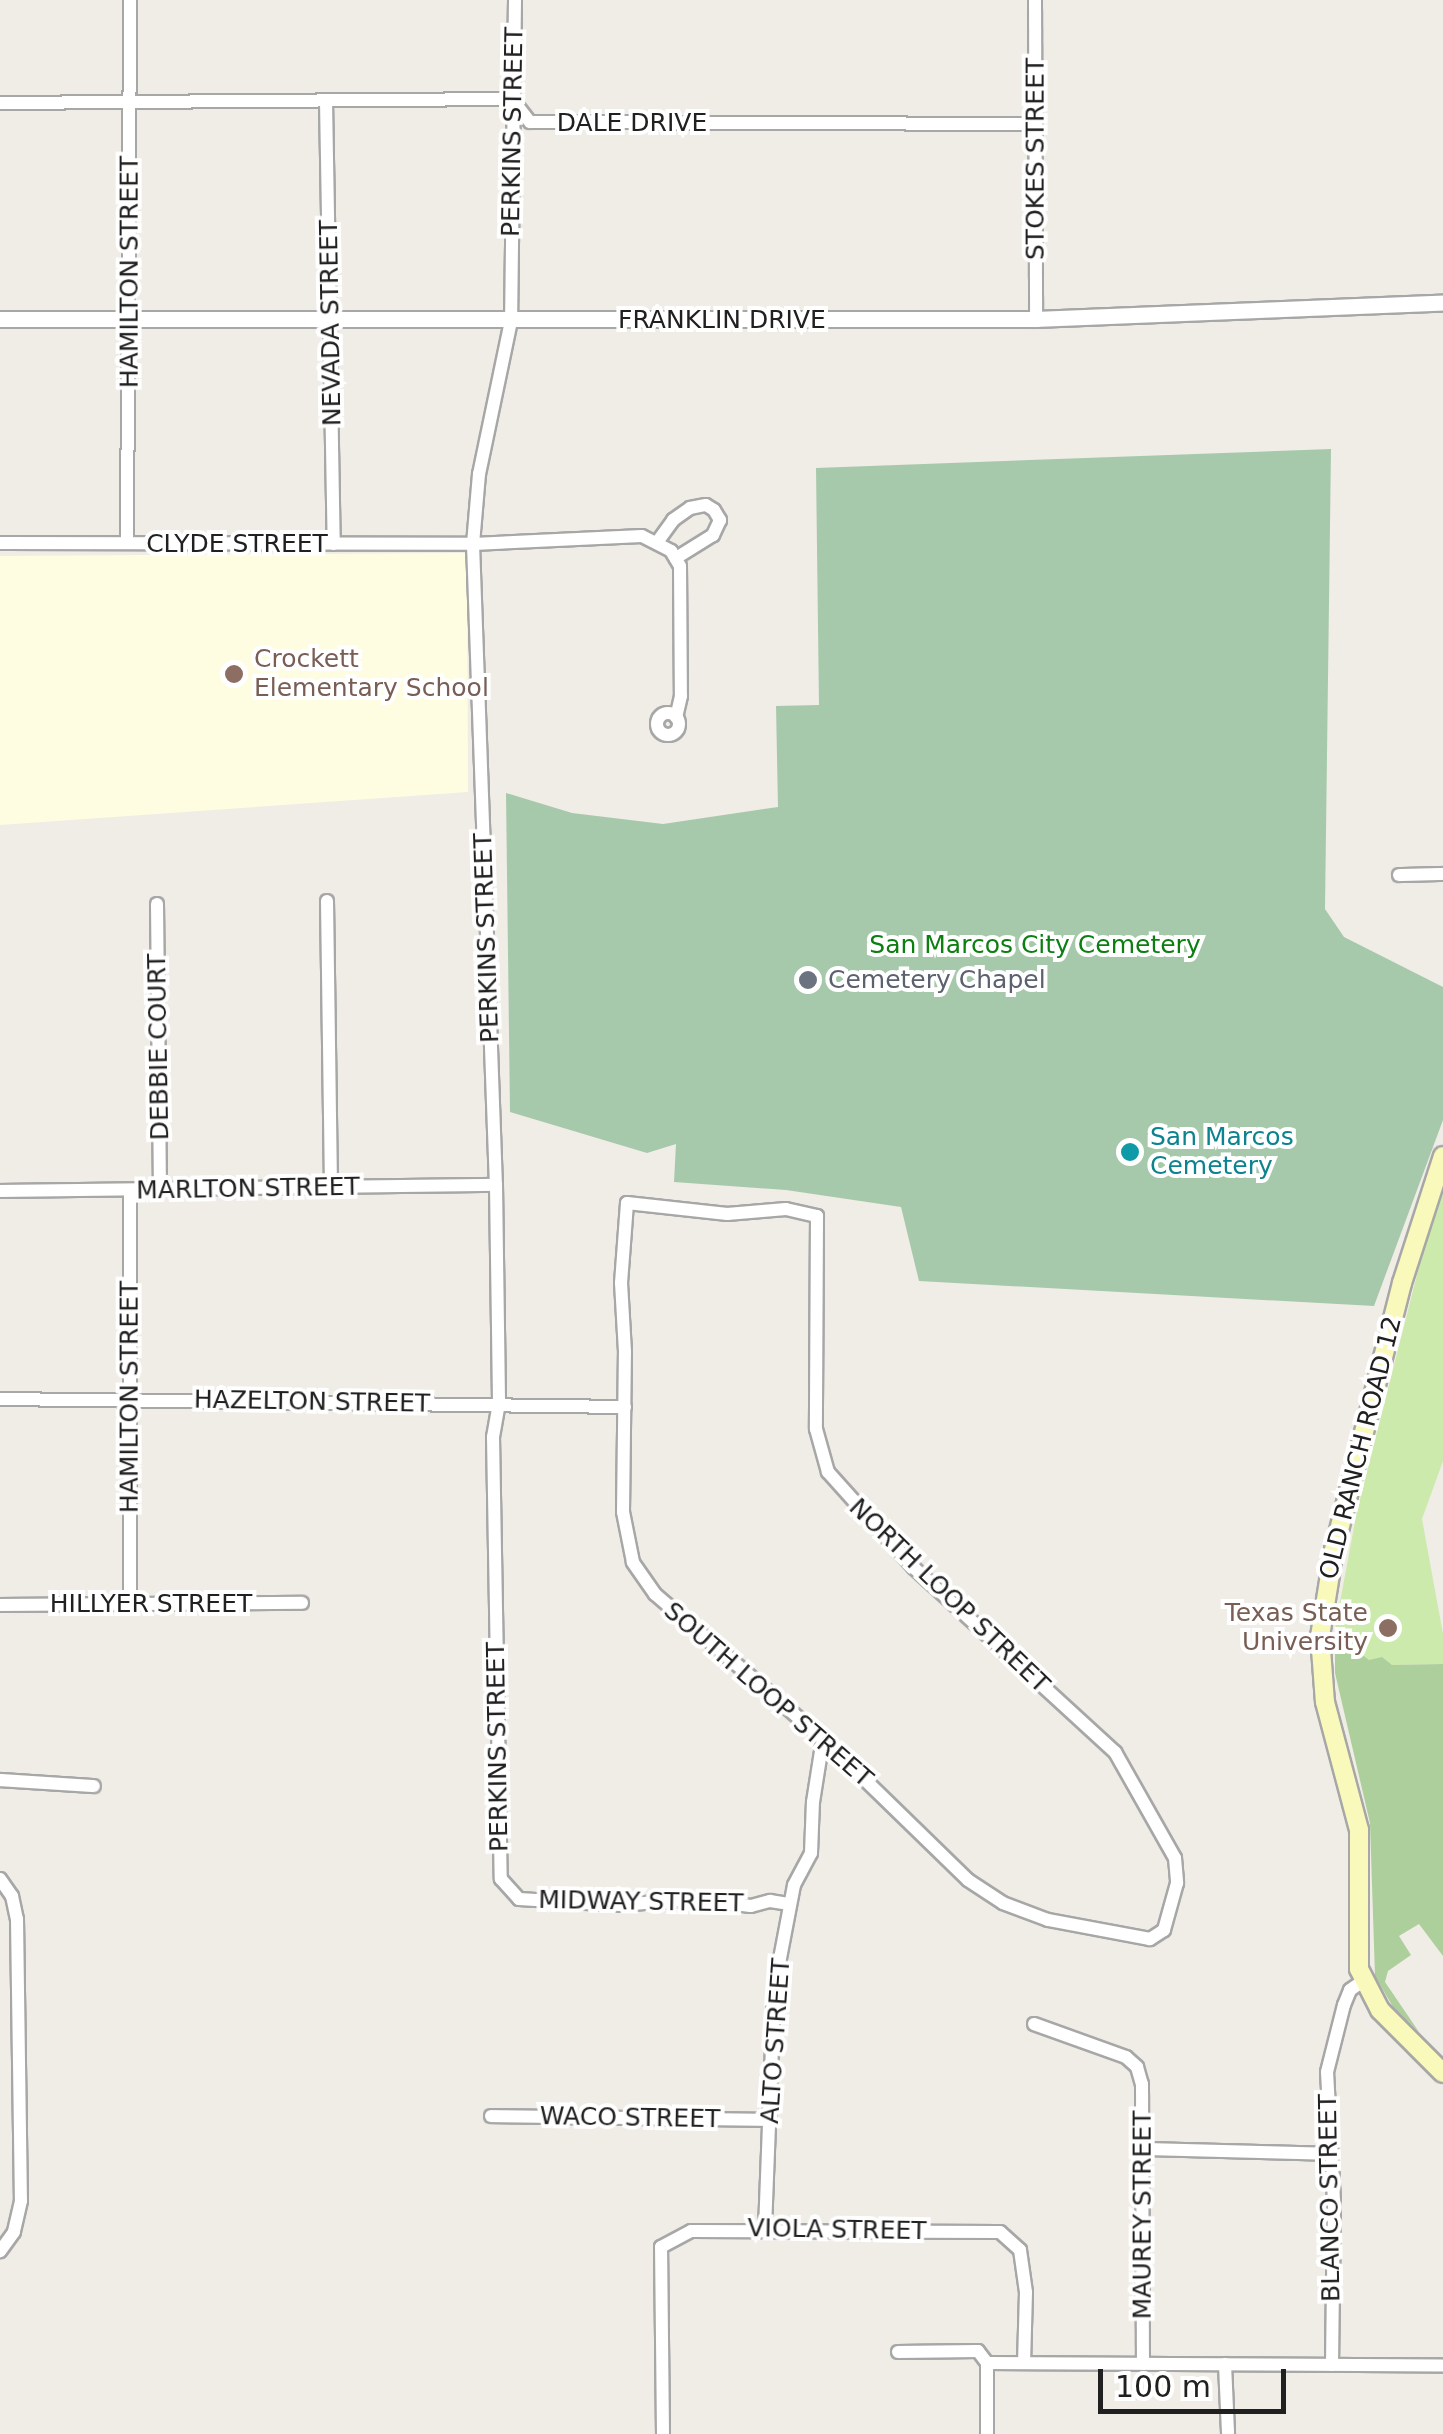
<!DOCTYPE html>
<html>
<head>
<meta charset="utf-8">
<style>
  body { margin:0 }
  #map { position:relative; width:1443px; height:2434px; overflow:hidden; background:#f0ece6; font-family:"DejaVu Sans",sans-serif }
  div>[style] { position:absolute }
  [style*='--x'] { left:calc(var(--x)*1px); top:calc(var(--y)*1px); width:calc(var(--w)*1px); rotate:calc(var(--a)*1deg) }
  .education>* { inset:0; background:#fffde1 }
  .grass>* { inset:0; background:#cdeaad }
  .forest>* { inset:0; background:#adcf9b }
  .cemetery>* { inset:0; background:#a7c9ab }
  .roads { filter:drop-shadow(2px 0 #a7a7a7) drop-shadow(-2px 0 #a7a7a7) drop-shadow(0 2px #a7a7a7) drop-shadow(0 -2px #a7a7a7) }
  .minor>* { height:12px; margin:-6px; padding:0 6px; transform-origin:6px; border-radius:6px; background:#fff }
  .minor>.ring { margin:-6px; padding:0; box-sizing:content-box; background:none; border:12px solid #fff; border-radius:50% }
  .tertiary>* { height:15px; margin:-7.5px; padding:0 7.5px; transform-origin:7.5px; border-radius:7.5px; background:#fff }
  .secondary>* { height:18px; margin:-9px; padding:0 9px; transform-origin:9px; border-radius:9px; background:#f9f9bb }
  .dots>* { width:28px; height:28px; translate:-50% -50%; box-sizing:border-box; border:5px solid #fff; border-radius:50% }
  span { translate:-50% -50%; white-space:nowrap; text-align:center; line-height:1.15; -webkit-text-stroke:8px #fff; paint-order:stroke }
  .street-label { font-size:25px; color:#202020 }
  .education-label { font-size:25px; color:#785e54 }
  .left { translate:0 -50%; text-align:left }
  .right { translate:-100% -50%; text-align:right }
  .park-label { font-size:25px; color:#0c7f11 }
  .worship-label { font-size:25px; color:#5b616d }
  .culture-label { font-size:25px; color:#0d838f }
  .scale { position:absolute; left:1098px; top:2369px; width:188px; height:45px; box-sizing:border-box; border:5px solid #202020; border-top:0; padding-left:12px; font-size:30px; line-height:35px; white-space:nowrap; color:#202020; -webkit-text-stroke:8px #fff; paint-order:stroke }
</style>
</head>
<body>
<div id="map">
  <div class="education">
    <div style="clip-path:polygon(467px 553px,468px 792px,0 825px,0 556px)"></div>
  </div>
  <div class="grass">
    <div style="clip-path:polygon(1443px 1194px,1443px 1461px,1422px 1519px,1443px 1634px,1443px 1664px,1392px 1665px,1369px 1660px,1345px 1642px,1335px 1643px,1335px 1629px,1357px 1511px,1421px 1259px)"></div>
  </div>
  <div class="forest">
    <div style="clip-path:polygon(1345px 1641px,1369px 1660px,1382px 1657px,1392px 1665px,1443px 1664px,1443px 1956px,1419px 1924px,1399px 1936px,1411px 1955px,1388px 1971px,1385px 1982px,1419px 2032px,1393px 2007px,1375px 1976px,1370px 1823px,1335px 1673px,1335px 1643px)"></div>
  </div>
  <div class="cemetery">
    <div style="clip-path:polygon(1331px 449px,1325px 909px,1344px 937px,1443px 987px,1443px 1120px,1374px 1306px,919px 1281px,901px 1207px,786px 1190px,674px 1182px,676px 1144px,647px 1153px,510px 1112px,506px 793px,572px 813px,663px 824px,778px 807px,776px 706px,819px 705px,816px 468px)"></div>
  </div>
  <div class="roads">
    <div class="minor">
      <div style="--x:515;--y:0;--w:321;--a:90.7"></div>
      <div style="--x:511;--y:321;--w:156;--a:101.8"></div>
      <div style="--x:479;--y:474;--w:70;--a:94.9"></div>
      <div style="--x:473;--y:544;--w:641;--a:87.95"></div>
      <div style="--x:496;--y:1185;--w:218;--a:89.2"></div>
      <div style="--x:499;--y:1403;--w:35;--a:100"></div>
      <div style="--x:493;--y:1437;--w:442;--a:89"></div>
      <div style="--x:501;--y:1879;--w:27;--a:48"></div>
      <div style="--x:519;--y:1899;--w:101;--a:3.4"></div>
      <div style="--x:620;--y:1905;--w:74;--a:-4.6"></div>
      <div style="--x:694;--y:1899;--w:57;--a:7"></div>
      <div style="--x:751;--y:1906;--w:20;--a:-15"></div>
      <div style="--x:770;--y:1901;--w:20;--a:9"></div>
      <div style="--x:1035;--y:0;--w:319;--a:89.8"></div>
      <div style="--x:326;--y:101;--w:443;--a:89"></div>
      <div style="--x:0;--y:103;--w:512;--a:-0.45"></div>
      <div style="--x:512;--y:99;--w:29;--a:52"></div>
      <div style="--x:530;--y:122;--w:506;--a:0.23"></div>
      <div style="--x:658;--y:541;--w:26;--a:-54"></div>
      <div style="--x:673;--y:520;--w:21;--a:-35"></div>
      <div style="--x:690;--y:508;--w:16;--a:-11"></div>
      <div style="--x:706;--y:505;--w:9;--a:32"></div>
      <div style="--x:714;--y:510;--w:12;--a:59"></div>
      <div style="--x:720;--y:520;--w:17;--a:115"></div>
      <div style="--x:713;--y:535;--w:44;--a:148.1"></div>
      <div style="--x:0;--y:543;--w:473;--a:0.1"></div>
      <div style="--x:473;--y:544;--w:169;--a:-2.7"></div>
      <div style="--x:642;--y:536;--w:33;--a:27"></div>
      <div style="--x:671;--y:551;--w:17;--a:59"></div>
      <div style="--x:680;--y:566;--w:130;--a:89.6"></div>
      <div style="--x:681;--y:696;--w:22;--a:103"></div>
      <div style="--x:127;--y:543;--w:543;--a:-89.68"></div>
      <div class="ring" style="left:657px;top:713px;width:10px;height:10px"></div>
      <div style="--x:1399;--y:875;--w:44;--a:-1.3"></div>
      <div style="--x:327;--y:901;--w:287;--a:89.2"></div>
      <div style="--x:157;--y:904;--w:286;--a:89.4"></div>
      <div style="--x:0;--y:1191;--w:496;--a:-0.7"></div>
      <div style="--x:130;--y:1191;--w:413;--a:90"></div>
      <div style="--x:627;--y:1203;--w:101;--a:6.3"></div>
      <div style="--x:727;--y:1214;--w:59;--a:-4.8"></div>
      <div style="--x:786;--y:1209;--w:32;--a:13"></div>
      <div style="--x:817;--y:1216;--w:213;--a:90.3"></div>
      <div style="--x:816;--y:1429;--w:45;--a:74.4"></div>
      <div style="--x:828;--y:1472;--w:129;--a:48.1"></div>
      <div style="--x:914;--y:1568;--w:273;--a:42.5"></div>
      <div style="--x:1115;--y:1752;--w:122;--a:60.5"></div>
      <div style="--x:1175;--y:1858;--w:25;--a:85"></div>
      <div style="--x:1177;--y:1883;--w:49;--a:105.5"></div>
      <div style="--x:1164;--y:1930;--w:17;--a:147"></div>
      <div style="--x:1150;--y:1939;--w:104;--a:-169.4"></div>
      <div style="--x:1048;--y:1920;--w:48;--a:-159.3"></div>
      <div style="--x:1003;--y:1903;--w:42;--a:-146.7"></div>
      <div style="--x:968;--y:1880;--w:202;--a:-135.8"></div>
      <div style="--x:823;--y:1739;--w:222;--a:-139.2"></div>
      <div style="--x:655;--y:1594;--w:39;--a:-125"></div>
      <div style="--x:633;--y:1562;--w:51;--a:-101.3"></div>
      <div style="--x:623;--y:1512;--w:160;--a:-89.3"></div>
      <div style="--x:625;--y:1352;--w:69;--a:-93.3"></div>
      <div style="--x:621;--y:1283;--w:80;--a:-85.7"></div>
      <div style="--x:0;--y:1399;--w:625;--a:0.73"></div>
      <div style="--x:0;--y:1605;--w:302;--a:-0.4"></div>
      <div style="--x:0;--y:1780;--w:94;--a:3.7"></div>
      <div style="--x:0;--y:1879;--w:21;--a:55"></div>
      <div style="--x:12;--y:1896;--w:24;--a:78"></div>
      <div style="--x:17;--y:1919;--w:282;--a:89.2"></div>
      <div style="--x:21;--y:2201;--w:32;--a:103"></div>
      <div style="--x:14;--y:2232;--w:24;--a:126"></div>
      <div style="--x:1034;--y:2024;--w:98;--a:19.7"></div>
      <div style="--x:1126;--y:2057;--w:15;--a:42"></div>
      <div style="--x:1137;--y:2067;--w:18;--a:74"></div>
      <div style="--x:1142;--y:2084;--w:280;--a:89.8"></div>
      <div style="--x:491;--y:2116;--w:278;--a:0.8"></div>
      <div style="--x:1143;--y:2149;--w:187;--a:1.5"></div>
      <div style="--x:765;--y:2229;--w:239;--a:-87.8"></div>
      <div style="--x:774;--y:1990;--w:107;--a:-79.2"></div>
      <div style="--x:794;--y:1885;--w:36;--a:-62"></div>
      <div style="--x:811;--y:1853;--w:51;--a:-87.8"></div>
      <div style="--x:813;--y:1802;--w:64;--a:-81"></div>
      <div style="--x:898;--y:2352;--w:80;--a:-0.7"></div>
      <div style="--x:978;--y:2351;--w:15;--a:53"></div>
      <div style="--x:987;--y:2363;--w:456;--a:0.3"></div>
      <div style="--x:1225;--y:2364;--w:70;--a:87.5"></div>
      <div style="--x:1332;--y:2365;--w:164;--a:-89.3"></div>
      <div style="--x:1334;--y:2201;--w:129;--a:-93.1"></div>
      <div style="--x:1327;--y:2072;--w:69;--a:-75.8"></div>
      <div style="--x:1344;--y:2005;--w:16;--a:-68"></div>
      <div style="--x:1350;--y:1990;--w:16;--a:-35"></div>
      <div style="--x:663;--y:2434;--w:187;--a:-90.6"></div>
      <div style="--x:661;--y:2247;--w:34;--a:-28"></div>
      <div style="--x:691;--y:2231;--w:309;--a:0.2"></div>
      <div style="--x:1000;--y:2232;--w:27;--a:42"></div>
      <div style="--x:1020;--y:2250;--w:42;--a:81.9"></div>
      <div style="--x:1026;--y:2292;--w:71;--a:91.6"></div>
      <div style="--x:987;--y:2434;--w:71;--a:-90"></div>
    </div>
    <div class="tertiary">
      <div style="--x:0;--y:319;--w:1036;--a:0"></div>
      <div style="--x:1036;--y:319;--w:407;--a:-2.3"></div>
    </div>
    <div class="secondary">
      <div style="--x:1443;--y:1156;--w:133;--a:107.9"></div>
      <div style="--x:1402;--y:1283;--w:276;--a:104.3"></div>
      <div style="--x:1334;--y:1550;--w:87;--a:99.2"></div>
      <div style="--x:1320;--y:1636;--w:66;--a:85.7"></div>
      <div style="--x:1325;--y:1702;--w:132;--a:75.1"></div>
      <div style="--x:1359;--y:1830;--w:139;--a:90"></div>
      <div style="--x:1359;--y:1969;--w:46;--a:62.9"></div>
      <div style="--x:1380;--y:2010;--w:89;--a:45"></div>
    </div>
  </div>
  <div class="dots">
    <div style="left:234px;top:674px;background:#8d6e63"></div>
    <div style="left:808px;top:980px;background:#6b7280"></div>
    <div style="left:1130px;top:1152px;background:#0f9aa8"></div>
    <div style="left:1388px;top:1628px;background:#8d6e63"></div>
  </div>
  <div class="street-label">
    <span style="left:632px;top:123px">DALE DRIVE</span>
    <span style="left:513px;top:132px;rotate:-89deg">PERKINS STREET</span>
    <span style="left:1036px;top:159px;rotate:-90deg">STOKES STREET</span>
    <span style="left:130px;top:272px;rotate:-90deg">HAMILTON STREET</span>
    <span style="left:722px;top:320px">FRANKLIN DRIVE</span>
    <span style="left:331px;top:323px;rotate:-91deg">NEVADA STREET</span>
    <span style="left:237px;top:544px">CLYDE STREET</span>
    <span style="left:487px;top:938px;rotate:-92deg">PERKINS STREET</span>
    <span style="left:159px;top:1047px;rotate:-91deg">DEBBIE COURT</span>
    <span style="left:248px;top:1189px;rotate:-1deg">MARLTON STREET</span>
    <span style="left:130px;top:1397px;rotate:-90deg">HAMILTON STREET</span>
    <span style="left:312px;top:1402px;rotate:1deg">HAZELTON STREET</span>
    <span style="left:1361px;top:1448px;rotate:-76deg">OLD RANCH ROAD 12</span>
    <span style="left:949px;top:1596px;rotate:44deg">NORTH LOOP STREET</span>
    <span style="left:151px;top:1604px">HILLYER STREET</span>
    <span style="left:768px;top:1695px;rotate:41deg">SOUTH LOOP STREET</span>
    <span style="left:498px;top:1747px;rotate:-91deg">PERKINS STREET</span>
    <span style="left:641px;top:1902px;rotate:1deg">MIDWAY STREET</span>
    <span style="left:776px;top:2041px;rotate:-86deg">ALTO STREET</span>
    <span style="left:630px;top:2118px;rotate:1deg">WACO STREET</span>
    <span style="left:1330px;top:2198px;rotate:-91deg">BLANCO STREET</span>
    <span style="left:1143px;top:2215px;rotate:-90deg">MAUREY STREET</span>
    <span style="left:837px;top:2230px;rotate:1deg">VIOLA STREET</span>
  </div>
  <div class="education-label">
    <span class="left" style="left:254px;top:674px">Crockett<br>Elementary School</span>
    <span class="right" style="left:1368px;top:1628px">Texas State<br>University</span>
  </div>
  <div class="park-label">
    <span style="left:1035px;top:945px">San Marcos City Cemetery</span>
  </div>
  <div class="worship-label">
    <span class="left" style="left:828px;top:980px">Cemetery Chapel</span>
  </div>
  <div class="culture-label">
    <span class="left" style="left:1150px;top:1152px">San Marcos<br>Cemetery</span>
  </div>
  <div class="scale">100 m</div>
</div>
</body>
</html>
